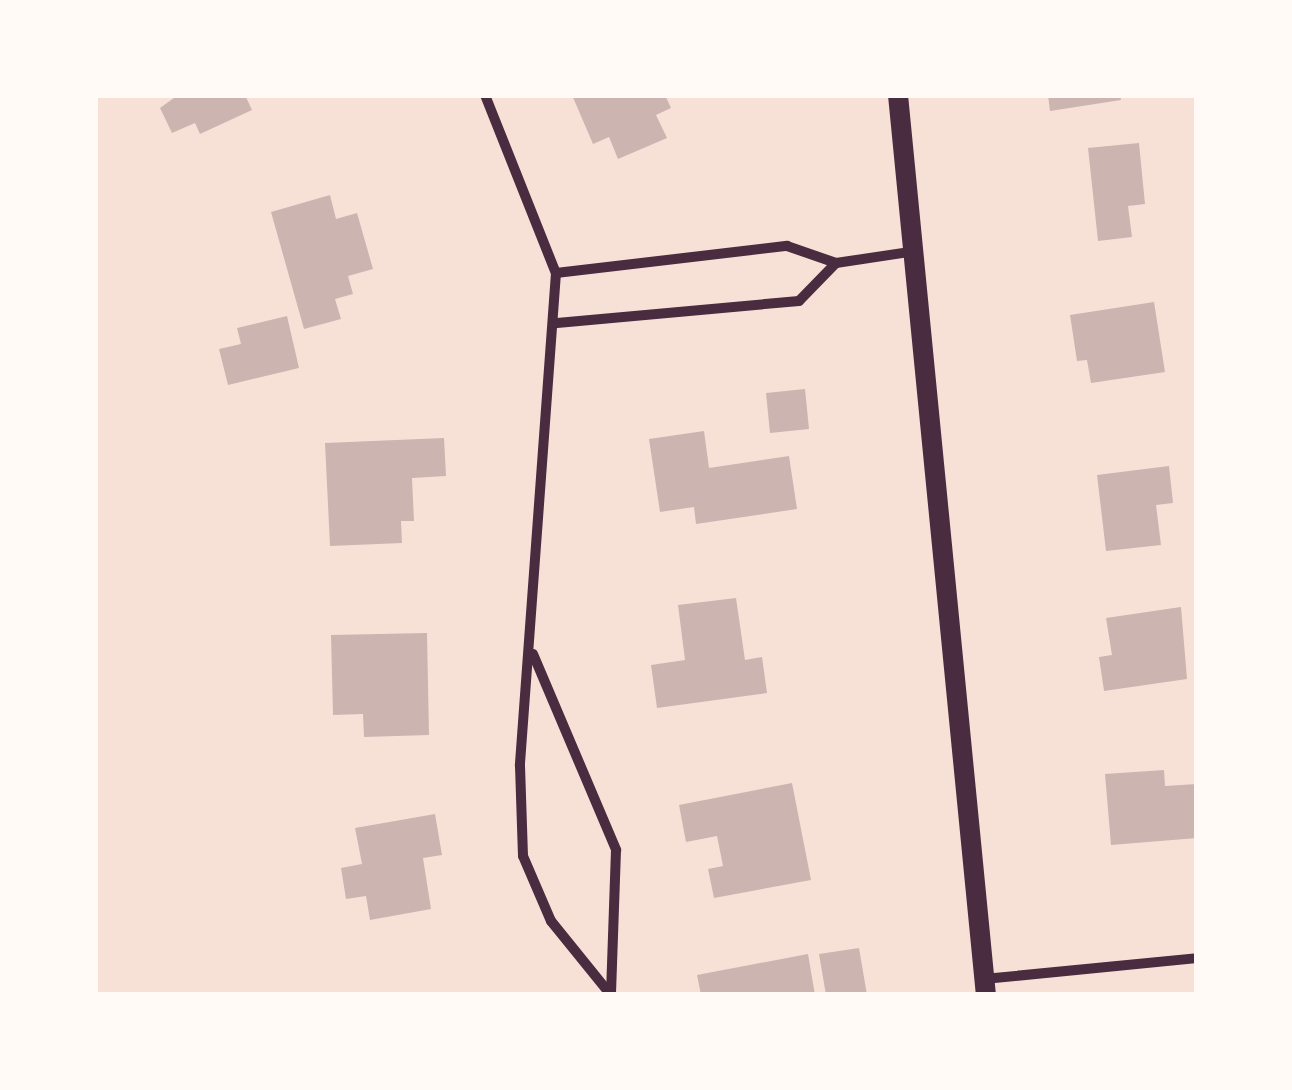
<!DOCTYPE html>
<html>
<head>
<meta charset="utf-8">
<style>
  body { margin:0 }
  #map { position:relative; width:1292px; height:1090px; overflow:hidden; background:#f7e1d7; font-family:"PT Sans",sans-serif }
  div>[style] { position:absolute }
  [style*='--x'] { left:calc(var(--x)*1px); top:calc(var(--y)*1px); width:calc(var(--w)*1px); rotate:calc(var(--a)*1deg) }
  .building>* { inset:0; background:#ccb4b1 }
  .minor>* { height:10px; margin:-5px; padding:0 5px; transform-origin:5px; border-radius:5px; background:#4a2c40 }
  .secondary>* { height:20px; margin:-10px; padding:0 10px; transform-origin:10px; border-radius:10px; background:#4a2c40 }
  span { translate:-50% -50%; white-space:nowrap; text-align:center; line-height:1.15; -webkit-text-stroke:10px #fffaf5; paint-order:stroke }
  .frame { position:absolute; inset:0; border:98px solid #fffaf5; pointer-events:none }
</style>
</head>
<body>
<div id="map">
  <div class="building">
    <div style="clip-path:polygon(178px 95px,245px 95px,252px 110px,200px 134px,195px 123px,172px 133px,160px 108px)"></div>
    <div style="clip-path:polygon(572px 95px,665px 95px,671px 108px,656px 115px,667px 138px,618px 159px,609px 137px,593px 144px)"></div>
    <div style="clip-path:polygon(1048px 95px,1120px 95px,1121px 100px,1050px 111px)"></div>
    <div style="clip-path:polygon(1139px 143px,1145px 204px,1128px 206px,1132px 237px,1098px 241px,1088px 148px)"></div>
    <div style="clip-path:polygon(330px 195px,336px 219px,357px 213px,373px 269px,348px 276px,353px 294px,335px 299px,341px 319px,304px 329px,271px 212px)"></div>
    <div style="clip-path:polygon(1154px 302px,1165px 372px,1091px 383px,1087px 360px,1077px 361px,1070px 315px)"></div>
    <div style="clip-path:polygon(287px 316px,299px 368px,228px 385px,219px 349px,241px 344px,237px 328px)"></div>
    <div style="clip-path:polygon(805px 389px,809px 429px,770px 433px,766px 393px)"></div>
    <div style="clip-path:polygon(704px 431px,709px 468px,789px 456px,797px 509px,696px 524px,694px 507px,660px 512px,649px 439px)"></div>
    <div style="clip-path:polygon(444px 438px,446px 476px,412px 478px,414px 521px,401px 521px,402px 543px,330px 546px,325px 443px)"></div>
    <div style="clip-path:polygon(1169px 466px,1173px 503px,1156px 505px,1161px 545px,1106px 551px,1097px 475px)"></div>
    <div style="clip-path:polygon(736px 598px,745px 660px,762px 657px,767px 693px,657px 708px,651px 665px,685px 660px,678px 605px)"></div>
    <div style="clip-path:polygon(1181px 607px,1187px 679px,1104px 691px,1099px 657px,1112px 655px,1106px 618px)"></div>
    <div style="clip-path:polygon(427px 633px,429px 735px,364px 737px,363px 714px,333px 715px,331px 635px)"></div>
    <div style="clip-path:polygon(1164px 770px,1165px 786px,1197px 784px,1197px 838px,1111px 845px,1105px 774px)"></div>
    <div style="clip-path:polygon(792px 783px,811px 880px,714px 898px,708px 869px,723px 866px,717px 836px,686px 842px,679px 805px)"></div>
    <div style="clip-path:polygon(435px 814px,442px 855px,423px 858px,431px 909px,370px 920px,366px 896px,346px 899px,341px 868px,362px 864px,355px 828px)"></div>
    <div style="clip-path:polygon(859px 948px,867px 995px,826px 995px,819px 954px)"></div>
    <div style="clip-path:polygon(808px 954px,815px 995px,701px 995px,697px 975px)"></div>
  </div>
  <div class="minor">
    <div style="--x:485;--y:95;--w:192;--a:68.3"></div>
    <div style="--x:556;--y:273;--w:494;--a:94.2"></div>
    <div style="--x:520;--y:766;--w:90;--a:88.1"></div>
    <div style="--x:523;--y:856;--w:71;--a:66.7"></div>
    <div style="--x:551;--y:921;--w:95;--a:51"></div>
    <div style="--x:556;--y:273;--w:233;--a:-6.7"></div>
    <div style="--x:787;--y:246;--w:52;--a:19.1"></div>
    <div style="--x:836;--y:263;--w:75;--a:-8.5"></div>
    <div style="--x:557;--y:323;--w:243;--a:-5.2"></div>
    <div style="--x:799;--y:301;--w:53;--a:-45.8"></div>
    <div style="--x:533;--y:654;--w:213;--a:67"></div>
    <div style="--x:616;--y:850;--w:145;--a:92"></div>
    <div style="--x:984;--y:979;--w:214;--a:-5.6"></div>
  </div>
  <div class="secondary">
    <div style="--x:898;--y:95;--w:904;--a:84.42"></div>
  </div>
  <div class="frame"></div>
</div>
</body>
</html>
